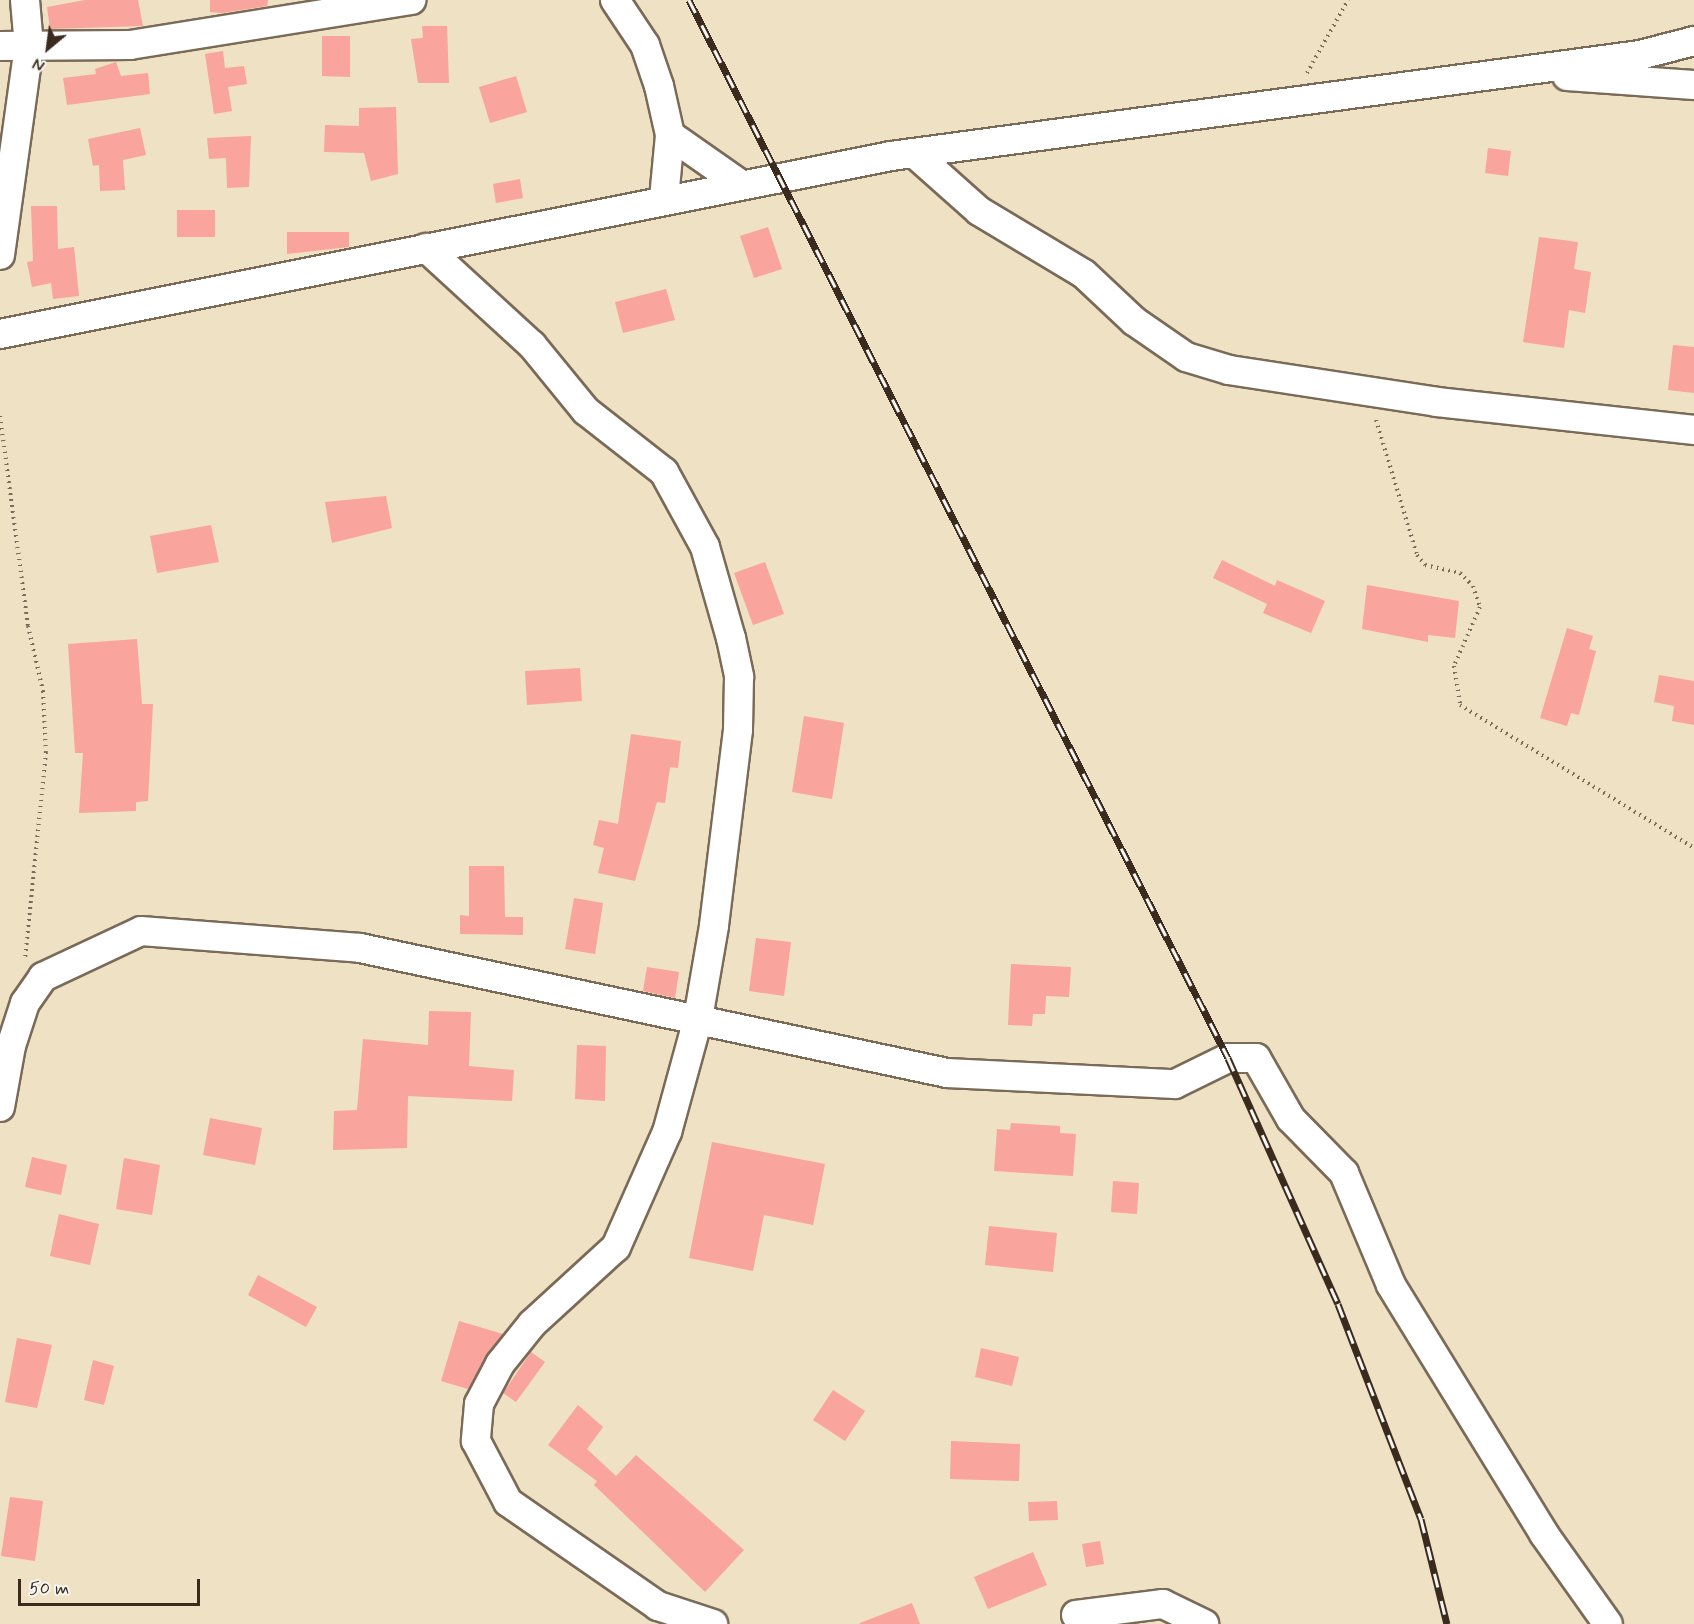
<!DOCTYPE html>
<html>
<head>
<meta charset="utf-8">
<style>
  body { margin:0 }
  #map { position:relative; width:1694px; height:1624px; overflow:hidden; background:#efe1c3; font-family:Mynerve,sans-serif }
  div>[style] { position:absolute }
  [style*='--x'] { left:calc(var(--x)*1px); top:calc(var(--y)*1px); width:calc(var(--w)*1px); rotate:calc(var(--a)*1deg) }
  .building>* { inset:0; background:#f9a49c }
  .path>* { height:4px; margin-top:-2px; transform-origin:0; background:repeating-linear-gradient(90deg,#7a6a58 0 1.5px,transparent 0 6px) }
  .roads { filter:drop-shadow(2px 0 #7a6a58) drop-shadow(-2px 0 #7a6a58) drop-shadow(0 2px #7a6a58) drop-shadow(0 -2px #7a6a58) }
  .minor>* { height:28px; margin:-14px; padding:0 14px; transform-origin:14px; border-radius:14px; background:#fff }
  .rail>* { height:7px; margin-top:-3.5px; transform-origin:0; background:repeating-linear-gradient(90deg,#f6f6f2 0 14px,#3b2a1e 0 28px); box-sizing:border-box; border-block:2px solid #3b2a1e }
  span { translate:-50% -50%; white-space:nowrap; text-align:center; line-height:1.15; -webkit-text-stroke:5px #f6f6f2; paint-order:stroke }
  .north { position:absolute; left:18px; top:18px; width:60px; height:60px; -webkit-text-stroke:4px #f6f6f2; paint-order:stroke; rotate:209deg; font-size:16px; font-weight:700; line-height:24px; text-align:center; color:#3b2a1e }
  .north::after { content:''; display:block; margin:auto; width:21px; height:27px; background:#3b2a1e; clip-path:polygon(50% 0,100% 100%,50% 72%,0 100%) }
  .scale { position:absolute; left:18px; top:1579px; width:182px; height:27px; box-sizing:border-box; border:3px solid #3b2a1e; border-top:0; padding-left:8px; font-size:18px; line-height:21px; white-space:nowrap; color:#3b2a1e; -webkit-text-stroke:4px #f6f6f2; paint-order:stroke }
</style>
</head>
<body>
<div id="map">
  <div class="building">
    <div style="clip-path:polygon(85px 0,138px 0,143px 26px,50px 29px,47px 7px)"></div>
    <div style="clip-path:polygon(210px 0,268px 0,267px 6px,222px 13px,210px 12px)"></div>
    <div style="clip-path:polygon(422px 26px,447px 26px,449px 83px,418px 83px,411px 39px,423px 38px)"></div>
    <div style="clip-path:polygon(322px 36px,350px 36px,350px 77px,322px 76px)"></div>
    <div style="clip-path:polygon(223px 51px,225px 68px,244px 66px,247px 84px,228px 87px,232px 111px,214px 114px,205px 54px)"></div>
    <div style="clip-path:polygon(116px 62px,121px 76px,148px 73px,150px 94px,67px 105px,63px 78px,96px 74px,95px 69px)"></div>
    <div style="clip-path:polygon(516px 76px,527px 112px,490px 123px,479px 87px)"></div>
    <div style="clip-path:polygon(396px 107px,398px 174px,371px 181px,364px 153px,324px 152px,325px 125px,359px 126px,359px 108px)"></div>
    <div style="clip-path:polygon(140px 128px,146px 155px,123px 160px,125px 190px,100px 191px,99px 165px,93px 166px,88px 139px)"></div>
    <div style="clip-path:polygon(251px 136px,249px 187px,227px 188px,226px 158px,209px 159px,207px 138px)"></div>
    <div style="clip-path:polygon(1488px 148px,1511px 151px,1508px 176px,1485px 173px)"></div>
    <div style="clip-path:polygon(520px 179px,523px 198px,496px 203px,493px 184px)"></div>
    <div style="clip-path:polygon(31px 206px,57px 206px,58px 249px,74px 247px,79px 296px,53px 299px,51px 283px,32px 287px,27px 262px,33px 261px)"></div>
    <div style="clip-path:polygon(177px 210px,215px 210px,215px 237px,177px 237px)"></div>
    <div style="clip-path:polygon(768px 227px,782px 269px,754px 278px,740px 236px)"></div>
    <div style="clip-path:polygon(287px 232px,349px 232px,349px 247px,287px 254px)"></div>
    <div style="clip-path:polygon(1539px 237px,1578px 242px,1574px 269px,1591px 272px,1585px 313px,1569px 310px,1564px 348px,1523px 342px)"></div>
    <div style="clip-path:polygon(666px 289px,675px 320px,623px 333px,615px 302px)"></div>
    <div style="clip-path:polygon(1673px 345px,1694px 347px,1694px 393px,1668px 390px)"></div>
    <div style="clip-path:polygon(386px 496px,392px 528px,332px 543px,325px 502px)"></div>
    <div style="clip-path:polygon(211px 525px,219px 562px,157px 573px,150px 536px)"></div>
    <div style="clip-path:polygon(1222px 560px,1275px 586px,1277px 580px,1325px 601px,1311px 633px,1263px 613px,1267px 604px,1213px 578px)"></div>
    <div style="clip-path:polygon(765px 562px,784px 614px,753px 625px,734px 573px)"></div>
    <div style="clip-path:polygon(1367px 585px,1459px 601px,1455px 638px,1428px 635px,1428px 642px,1362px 629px)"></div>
    <div style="clip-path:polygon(1567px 628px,1593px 636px,1589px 649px,1596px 651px,1579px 715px,1571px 713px,1567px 726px,1540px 718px)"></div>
    <div style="clip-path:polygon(137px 639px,142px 704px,153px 704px,148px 801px,136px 802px,136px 811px,79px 813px,83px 753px,75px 753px,68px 644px)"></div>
    <div style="clip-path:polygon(580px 668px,582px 701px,527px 705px,525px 671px)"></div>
    <div style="clip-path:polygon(1659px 675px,1694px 681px,1694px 725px,1672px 721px,1674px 706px,1654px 702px)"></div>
    <div style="clip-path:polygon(804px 716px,844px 723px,832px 799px,792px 792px)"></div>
    <div style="clip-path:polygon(631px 734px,681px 741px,678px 768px,670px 767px,665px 803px,657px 802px,635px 881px,598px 873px,604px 848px,593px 845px,599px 820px,618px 824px)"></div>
    <div style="clip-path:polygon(469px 866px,504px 866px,505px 917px,523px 917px,523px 935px,460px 934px,460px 915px,469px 916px)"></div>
    <div style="clip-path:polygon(574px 898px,603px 903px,595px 954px,565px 949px)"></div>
    <div style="clip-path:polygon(756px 938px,791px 942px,784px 996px,749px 991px)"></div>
    <div style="clip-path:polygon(1011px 964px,1071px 967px,1069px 997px,1046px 996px,1045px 1014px,1033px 1014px,1032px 1026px,1008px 1025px)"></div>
    <div style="clip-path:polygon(647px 967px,679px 972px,675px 998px,643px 991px)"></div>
    <div style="clip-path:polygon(429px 1011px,471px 1012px,469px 1066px,514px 1070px,512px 1101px,408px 1096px,407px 1148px,333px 1150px,334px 1111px,357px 1110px,363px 1039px,428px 1045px)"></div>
    <div style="clip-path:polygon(577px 1045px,606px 1046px,605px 1101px,575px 1099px)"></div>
    <div style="clip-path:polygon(210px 1118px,262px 1128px,255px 1165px,203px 1155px)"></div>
    <div style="clip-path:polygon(1011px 1123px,1060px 1126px,1060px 1133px,1076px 1134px,1073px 1176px,994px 1171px,997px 1129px,1010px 1130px)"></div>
    <div style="clip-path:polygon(712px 1142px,825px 1164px,813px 1225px,764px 1215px,753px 1271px,689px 1258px)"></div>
    <div style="clip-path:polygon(32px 1157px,67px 1165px,61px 1195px,25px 1187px)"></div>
    <div style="clip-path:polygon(124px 1158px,160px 1165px,152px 1215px,116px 1209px)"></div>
    <div style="clip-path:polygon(1113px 1181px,1139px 1183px,1137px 1214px,1111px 1212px)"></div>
    <div style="clip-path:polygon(59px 1214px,99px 1224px,90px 1265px,50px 1256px)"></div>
    <div style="clip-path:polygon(989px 1226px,1057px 1233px,1053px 1272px,985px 1265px)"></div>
    <div style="clip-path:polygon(258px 1275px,317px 1307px,306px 1327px,248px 1295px)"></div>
    <div style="clip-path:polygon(459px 1321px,503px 1334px,468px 1389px,441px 1381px)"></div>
    <div style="clip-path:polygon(17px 1338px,52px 1345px,37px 1408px,5px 1402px)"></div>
    <div style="clip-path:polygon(981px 1348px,1019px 1357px,1012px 1386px,975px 1377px)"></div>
    <div style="clip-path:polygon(531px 1352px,545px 1362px,516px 1402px,503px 1393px)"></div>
    <div style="clip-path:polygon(93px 1360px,114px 1366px,104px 1405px,84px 1400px)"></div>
    <div style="clip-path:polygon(833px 1390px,865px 1411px,845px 1441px,813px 1420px)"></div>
    <div style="clip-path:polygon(578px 1405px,603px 1427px,587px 1449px,616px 1476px,636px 1455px,744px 1550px,705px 1592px,594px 1485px,597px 1481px,548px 1445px)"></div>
    <div style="clip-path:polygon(951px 1441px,1020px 1444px,1019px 1481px,950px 1479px)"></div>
    <div style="clip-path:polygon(10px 1497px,43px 1501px,35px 1561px,1px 1556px)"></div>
    <div style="clip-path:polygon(1057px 1501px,1058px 1520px,1029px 1521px,1028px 1502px)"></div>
    <div style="clip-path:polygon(1100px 1541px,1104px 1564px,1086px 1567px,1082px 1544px)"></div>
    <div style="clip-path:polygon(1033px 1552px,1047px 1585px,988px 1609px,974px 1577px)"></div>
    <div style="clip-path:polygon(912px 1603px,920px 1624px,860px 1624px,860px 1623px)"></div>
  </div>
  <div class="path">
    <div style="--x:1307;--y:73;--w:84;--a:-60.7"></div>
    <div style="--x:0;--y:416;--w:212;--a:82.4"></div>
    <div style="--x:28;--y:626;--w:67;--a:77"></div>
    <div style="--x:43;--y:691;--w:61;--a:87.2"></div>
    <div style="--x:46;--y:752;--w:208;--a:95.8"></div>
    <div style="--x:1376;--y:420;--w:141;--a:73.1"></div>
    <div style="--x:1417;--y:555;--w:13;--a:51"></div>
    <div style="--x:1425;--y:565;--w:36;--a:13"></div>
    <div style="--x:1460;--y:573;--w:18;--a:45"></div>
    <div style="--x:1473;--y:586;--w:22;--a:72"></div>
    <div style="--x:1480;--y:607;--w:64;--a:113.8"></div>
    <div style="--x:1454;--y:666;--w:39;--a:81"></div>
    <div style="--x:1460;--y:705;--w:274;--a:31.4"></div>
  </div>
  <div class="roads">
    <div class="minor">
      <div style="--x:615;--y:0;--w:54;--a:56.3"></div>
      <div style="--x:645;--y:45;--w:43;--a:71.1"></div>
      <div style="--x:659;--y:86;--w:50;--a:77.3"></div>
      <div style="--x:670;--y:135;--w:64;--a:95.4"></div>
      <div style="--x:0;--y:46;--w:130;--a:-0.4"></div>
      <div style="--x:130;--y:45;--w:285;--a:-9.1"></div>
      <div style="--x:1567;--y:76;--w:127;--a:4.1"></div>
      <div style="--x:670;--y:135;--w:85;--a:35"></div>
      <div style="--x:914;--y:153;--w:87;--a:41.7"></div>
      <div style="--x:979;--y:211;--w:122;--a:31"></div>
      <div style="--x:1084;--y:274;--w:69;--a:43.2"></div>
      <div style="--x:1134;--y:321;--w:63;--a:34.7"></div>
      <div style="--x:1186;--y:357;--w:45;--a:16.8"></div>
      <div style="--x:1229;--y:370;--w:210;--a:8.7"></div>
      <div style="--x:1437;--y:402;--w:259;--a:6.2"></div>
      <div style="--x:426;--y:248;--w:144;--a:42.5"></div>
      <div style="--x:532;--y:345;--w:85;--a:50.7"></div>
      <div style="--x:586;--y:411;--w:99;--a:38"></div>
      <div style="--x:664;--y:472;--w:85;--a:61.3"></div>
      <div style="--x:705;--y:547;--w:95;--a:74.1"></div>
      <div style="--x:731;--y:638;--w:40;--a:78"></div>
      <div style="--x:739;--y:677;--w:53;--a:91.1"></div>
      <div style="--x:738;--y:730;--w:197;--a:97"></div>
      <div style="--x:714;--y:926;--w:94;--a:99.8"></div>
      <div style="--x:698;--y:1019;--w:117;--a:105.3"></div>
      <div style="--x:667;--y:1132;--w:126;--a:113.9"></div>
      <div style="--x:616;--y:1247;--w:114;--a:137.5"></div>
      <div style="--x:532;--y:1324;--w:51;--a:128.7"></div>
      <div style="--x:500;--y:1364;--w:45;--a:117.7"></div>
      <div style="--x:479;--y:1404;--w:37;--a:95"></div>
      <div style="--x:476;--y:1441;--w:69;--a:62.3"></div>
      <div style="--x:508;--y:1502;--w:183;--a:34.7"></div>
      <div style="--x:658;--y:1606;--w:58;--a:18.1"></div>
      <div style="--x:0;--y:255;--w:211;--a:-82.1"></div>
      <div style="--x:29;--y:46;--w:46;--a:-95"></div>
      <div style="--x:0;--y:334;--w:909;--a:-11.3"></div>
      <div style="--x:891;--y:156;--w:756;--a:-7.68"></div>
      <div style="--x:1640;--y:55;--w:56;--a:-14.5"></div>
      <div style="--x:0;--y:1107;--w:62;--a:-79.8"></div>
      <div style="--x:11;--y:1046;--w:45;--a:-72"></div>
      <div style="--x:25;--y:1003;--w:32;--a:-55"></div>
      <div style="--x:43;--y:977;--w:108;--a:-25.1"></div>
      <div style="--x:141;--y:931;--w:220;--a:4.4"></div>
      <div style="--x:360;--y:948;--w:600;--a:12.02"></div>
      <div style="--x:947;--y:1073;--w:228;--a:2.8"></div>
      <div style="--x:1175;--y:1084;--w:59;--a:-26.1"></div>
      <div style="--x:1228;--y:1058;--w:28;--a:0"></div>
      <div style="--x:1256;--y:1058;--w:70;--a:60.2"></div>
      <div style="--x:1291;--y:1119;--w:76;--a:45.5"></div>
      <div style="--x:1344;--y:1173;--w:121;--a:67.2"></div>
      <div style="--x:1391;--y:1285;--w:292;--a:58.4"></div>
      <div style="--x:1544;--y:1534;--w:110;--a:54.6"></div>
      <div style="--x:1076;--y:1615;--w:88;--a:-7.2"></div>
      <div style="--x:1163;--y:1604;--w:46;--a:26"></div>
    </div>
  </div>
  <div class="rail">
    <div style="--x:689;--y:0;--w:1187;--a:63"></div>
    <div style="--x:1228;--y:1058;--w:269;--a:65.9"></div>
    <div style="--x:1338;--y:1304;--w:230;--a:68.9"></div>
    <div style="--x:1421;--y:1519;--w:108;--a:76.1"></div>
  </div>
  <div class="north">N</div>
  <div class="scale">50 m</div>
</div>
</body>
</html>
